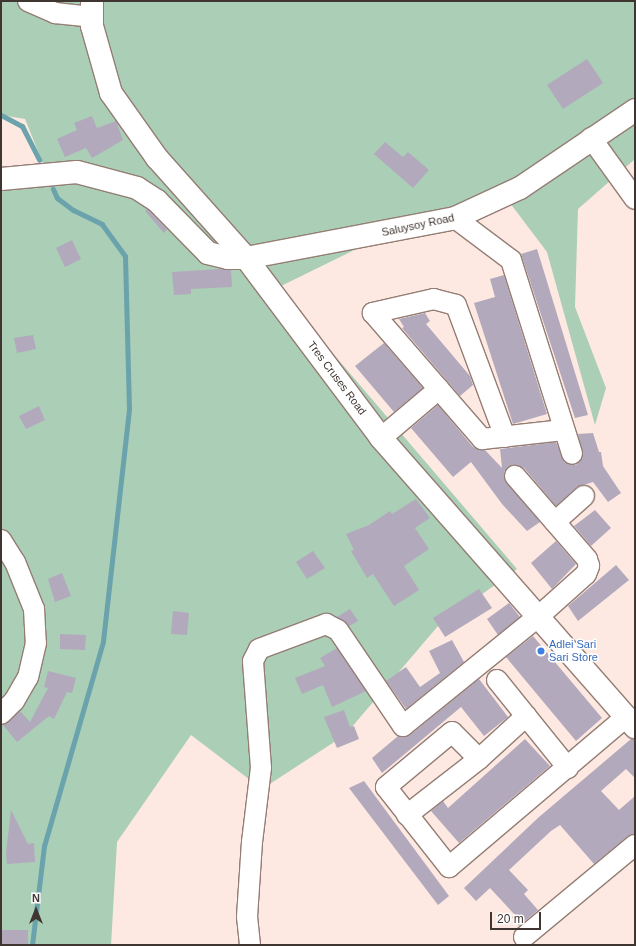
<!DOCTYPE html>
<html>
<head>
<meta charset="utf-8">
<style>
  body { margin:0 }
  #map { position:relative; width:636px; height:946px; overflow:hidden; background:#fde9e1; font-family:Helvetica,sans-serif }
  div>[style] { position:absolute }
  [style*='--x'] { left:calc(var(--x)*1px); top:calc(var(--y)*1px); width:calc(var(--w)*1px); rotate:calc(var(--a)*1deg) }
  .green>* { inset:0; background:#aaceb6 }
  .stream>* { height:5px; margin:-2.5px; padding:0 2.5px; transform-origin:2.5px; border-radius:2.5px; background:#6ba3ad }
  .building>* { inset:0; background:#b3a9bd }
  .roads { filter:drop-shadow(1px 0 #947d74) drop-shadow(-1px 0 #947d74) drop-shadow(0 1px #947d74) drop-shadow(0 -1px #947d74) }
  .minor>* { height:20px; margin:-10px; padding:0 10px; transform-origin:10px; border-radius:10px; background:#fff }
  .secondary>* { height:22px; margin:-11px; padding:0 11px; transform-origin:11px; border-radius:11px; background:#fff }
  .dots>* { width:11px; height:11px; translate:-50% -50%; box-sizing:border-box; border:2px solid #fff; border-radius:50% }
  span { translate:-50% -50%; white-space:nowrap; text-align:center; line-height:1.15; -webkit-text-stroke:3px #fff; paint-order:stroke }
  .street-label { font-size:11px; color:#3f3531 }
  .shop-label { font-size:11px; color:#366cbe }
  .left { translate:0 -50%; text-align:left }
  .frame { position:absolute; inset:0; border:2px solid #3f3531; pointer-events:none }
  .north { position:absolute; left:16px; top:890px; width:40px; height:40px; -webkit-text-stroke:3px #fff; paint-order:stroke; rotate:0deg; font-size:11px; font-weight:700; line-height:16px; text-align:center; color:#3f3531 }
  .north::after { content:''; display:block; margin:auto; width:14px; height:18px; background:#3f3531; clip-path:polygon(50% 0,100% 100%,50% 72%,0 100%) }
  .scale { position:absolute; left:490px; top:912px; width:51px; height:18px; box-sizing:border-box; border:2px solid #3f3531; border-top:0; padding-left:5px; font-size:12px; line-height:14px; white-space:nowrap; color:#3f3531; -webkit-text-stroke:3px #fff; paint-order:stroke }
</style>
</head>
<body>
<div id="map">
  <div class="green">
    <div style="clip-path:polygon(1px 1px,635px 1px,635px 159px,578px 209px,575px 307px,606px 388px,595px 425px,547px 252px,510px 203px,395px 230px,277px 288px,517px 569px,438px 626px,345px 735px,262px 789px,191px 735px,117px 842px,111px 945px,1px 945px,1px 191px,52px 186px,25px 119px,1px 115px)"></div>
  </div>
  <div class="stream">
    <div style="--x:1;--y:115;--w:24;--a:28"></div>
    <div style="--x:22;--y:126;--w:38;--a:63"></div>
    <div style="--x:32;--y:945;--w:100;--a:-83.1"></div>
    <div style="--x:44;--y:846;--w:213;--a:-73.9"></div>
    <div style="--x:103;--y:641;--w:233;--a:-83.6"></div>
    <div style="--x:129;--y:409;--w:153;--a:-91.5"></div>
    <div style="--x:125;--y:256;--w:39;--a:-126"></div>
    <div style="--x:102;--y:224;--w:32;--a:-154"></div>
    <div style="--x:73;--y:210;--w:20;--a:-143"></div>
    <div style="--x:57;--y:198;--w:10;--a:-114"></div>
  </div>
  <div class="building">
    <div style="clip-path:polygon(587px 59px,603px 83px,563px 109px,547px 85px)"></div>
    <div style="clip-path:polygon(92px 116px,97px 128px,116px 121px,123px 140px,92px 158px,86px 148px,65px 157px,57px 139px,77px 130px,74px 123px)"></div>
    <div style="clip-path:polygon(385px 142px,403px 157px,408px 152px,429px 170px,413px 188px,374px 154px)"></div>
    <div style="clip-path:polygon(147px 209px,167px 229px,164px 233px,145px 211px)"></div>
    <div style="clip-path:polygon(72px 240px,81px 259px,65px 267px,56px 248px)"></div>
    <div style="clip-path:polygon(537px 249px,588px 415px,575px 418px,521px 254px)"></div>
    <div style="clip-path:polygon(220px 269px,231px 270px,232px 287px,191px 289px,191px 294px,174px 295px,172px 272px)"></div>
    <div style="clip-path:polygon(504px 275px,547px 414px,513px 424px,474px 303px,495px 297px,490px 279px)"></div>
    <div style="clip-path:polygon(425px 313px,430px 321px,426px 324px,470px 376px,473px 385px,460px 396px,402px 328px,404px 327px,399px 319px)"></div>
    <div style="clip-path:polygon(33px 335px,36px 349px,17px 353px,14px 338px)"></div>
    <div style="clip-path:polygon(384px 343px,423px 388px,394px 412px,355px 366px)"></div>
    <div style="clip-path:polygon(438px 405px,473px 447px,485px 450px,502px 468px,500px 449px,556px 442px,564px 462px,576px 465px,583px 456px,578px 434px,593px 433px,599px 452px,601px 452px,603px 466px,621px 493px,608px 502px,593px 482px,577px 487px,556px 506px,524px 468px,512px 465px,504px 472px,504px 479px,540px 522px,527px 531px,502px 504px,471px 462px,453px 477px,411px 428px)"></div>
    <div style="clip-path:polygon(39px 406px,45px 420px,26px 429px,19px 416px)"></div>
    <div style="clip-path:polygon(416px 499px,430px 518px,415px 528px,429px 549px,404px 566px,419px 590px,394px 606px,373px 574px,367px 578px,351px 551px,354px 550px,346px 534px,369px 525px,390px 511px,392px 514px)"></div>
    <div style="clip-path:polygon(595px 510px,611px 528px,591px 546px,574px 526px)"></div>
    <div style="clip-path:polygon(556px 541px,576px 564px,552px 589px,531px 563px)"></div>
    <div style="clip-path:polygon(313px 551px,325px 568px,307px 579px,296px 562px)"></div>
    <div style="clip-path:polygon(616px 565px,629px 580px,578px 621px,568px 606px)"></div>
    <div style="clip-path:polygon(62px 573px,71px 596px,55px 602px,48px 579px)"></div>
    <div style="clip-path:polygon(479px 589px,492px 608px,445px 637px,433px 618px)"></div>
    <div style="clip-path:polygon(509px 603px,520px 617px,498px 635px,487px 619px)"></div>
    <div style="clip-path:polygon(350px 609px,358px 621px,349px 626px,337px 617px)"></div>
    <div style="clip-path:polygon(173px 611px,189px 613px,187px 635px,171px 634px)"></div>
    <div style="clip-path:polygon(60px 634px,86px 635px,85px 650px,60px 649px)"></div>
    <div style="clip-path:polygon(533px 636px,602px 718px,576px 741px,506px 657px)"></div>
    <div style="clip-path:polygon(452px 640px,464px 662px,406px 709px,386px 681px,406px 667px,420px 687px,440px 673px,429px 651px)"></div>
    <div style="clip-path:polygon(337px 648px,366px 691px,332px 707px,323px 685px,302px 694px,295px 678px,325px 666px,320px 658px)"></div>
    <div style="clip-path:polygon(48px 671px,76px 678px,72px 693px,67px 692px,54px 719px,49px 716px,17px 742px,3px 725px,20px 711px,30px 722px,48px 688px,44px 687px)"></div>
    <div style="clip-path:polygon(479px 679px,508px 717px,484px 736px,461px 707px,382px 773px,372px 758px,398px 736px,410px 735px)"></div>
    <div style="clip-path:polygon(344px 710px,350px 727px,354px 726px,359px 739px,337px 748px,324px 717px)"></div>
    <div style="clip-path:polygon(525px 739px,550px 766px,459px 843px,431px 811px,443px 801px,448px 808px)"></div>
    <div style="clip-path:polygon(631px 739px,635px 739px,635px 778px,626px 769px,601px 791px,619px 810px,635px 796px,635px 834px,628px 836px,594px 864px,560px 825px,551px 831px,509px 870px,528px 890px,524px 894px,538px 910px,519px 926px,512px 917px,515px 915px,490px 888px,476px 901px,464px 888px,539px 817px)"></div>
    <div style="clip-path:polygon(364px 781px,449px 896px,438px 905px,349px 788px)"></div>
    <div style="clip-path:polygon(11px 810px,28px 844px,34px 843px,35px 862px,7px 864px,6px 853px)"></div>
    <div style="clip-path:polygon(1px 930px,28px 930px,28px 945px,1px 945px)"></div>
  </div>
  <div class="roads">
    <div class="minor">
      <div style="--x:28;--y:1;--w:30;--a:24"></div>
      <div style="--x:55;--y:13;--w:37;--a:6"></div>
      <div style="--x:591;--y:138;--w:75;--a:54.2"></div>
      <div style="--x:455;--y:218;--w:70;--a:36.9"></div>
      <div style="--x:511;--y:260;--w:203;--a:72.5"></div>
      <div style="--x:505;--y:437;--w:141;--a:-110.4"></div>
      <div style="--x:456;--y:305;--w:23;--a:-165"></div>
      <div style="--x:434;--y:299;--w:63;--a:167.1"></div>
      <div style="--x:373;--y:313;--w:167;--a:49.1"></div>
      <div style="--x:482;--y:439;--w:82;--a:-6.3"></div>
      <div style="--x:381;--y:438;--w:76;--a:-40.2"></div>
      <div style="--x:555;--y:522;--w:39;--a:-42"></div>
      <div style="--x:1;--y:540;--w:26;--a:58"></div>
      <div style="--x:15;--y:562;--w:51;--a:68"></div>
      <div style="--x:34;--y:609;--w:34;--a:87"></div>
      <div style="--x:36;--y:643;--w:35;--a:103"></div>
      <div style="--x:28;--y:677;--w:28;--a:120"></div>
      <div style="--x:14;--y:701;--w:18;--a:135"></div>
      <div style="--x:497;--y:680;--w:113;--a:51.1"></div>
      <div style="--x:479;--y:759;--w:38;--a:-135"></div>
      <div style="--x:452;--y:732;--w:86;--a:140.2"></div>
      <div style="--x:386;--y:787;--w:102;--a:51.8"></div>
      <div style="--x:449;--y:867;--w:233;--a:-40.3"></div>
      <div style="--x:407;--y:815;--w:91;--a:-37.9"></div>
      <div style="--x:479;--y:759;--w:64;--a:-42.5"></div>
      <div style="--x:524;--y:937;--w:144;--a:-39.7"></div>
      <div style="--x:250;--y:945;--w:28;--a:-96"></div>
      <div style="--x:247;--y:917;--w:75;--a:-86.2"></div>
      <div style="--x:252;--y:842;--w:75;--a:-83.1"></div>
      <div style="--x:261;--y:768;--w:107;--a:-94.3"></div>
      <div style="--x:253;--y:661;--w:13;--a:-63"></div>
      <div style="--x:259;--y:649;--w:72;--a:-20.5"></div>
      <div style="--x:326;--y:624;--w:13;--a:27"></div>
      <div style="--x:338;--y:630;--w:116;--a:55.9"></div>
      <div style="--x:403;--y:726;--w:175;--a:-39"></div>
      <div style="--x:539;--y:616;--w:63;--a:-41.8"></div>
      <div style="--x:586;--y:574;--w:9;--a:-69"></div>
      <div style="--x:589;--y:566;--w:7;--a:-106"></div>
      <div style="--x:587;--y:559;--w:110;--a:-130.9"></div>
    </div>
    <div class="secondary">
      <div style="--x:92;--y:1;--w:25;--a:90"></div>
      <div style="--x:92;--y:26;--w:70;--a:74.2"></div>
      <div style="--x:111;--y:93;--w:80;--a:54.7"></div>
      <div style="--x:157;--y:158;--w:134;--a:48.3"></div>
      <div style="--x:246;--y:258;--w:225;--a:53.1"></div>
      <div style="--x:381;--y:438;--w:385;--a:48.7"></div>
      <div style="--x:1;--y:179;--w:76;--a:-5.3"></div>
      <div style="--x:77;--y:172;--w:62;--a:14.9"></div>
      <div style="--x:137;--y:188;--w:24;--a:33"></div>
      <div style="--x:157;--y:201;--w:73;--a:45.6"></div>
      <div style="--x:208;--y:253;--w:21;--a:14"></div>
      <div style="--x:228;--y:258;--w:18;--a:0"></div>
      <div style="--x:246;--y:258;--w:213;--a:-10.8"></div>
      <div style="--x:455;--y:218;--w:72;--a:-24.8"></div>
      <div style="--x:520;--y:188;--w:139;--a:-34.1"></div>
    </div>
  </div>
  <div class="dots">
    <div style="left:541px;top:651px;background:#3f7fe0"></div>
  </div>
  <div class="street-label">
    <span style="left:418px;top:225px;rotate:-12deg">Saluysoy Road</span>
    <span style="left:337px;top:378px;rotate:53deg">Tres Cruses Road</span>
  </div>
  <div class="shop-label">
    <span class="left" style="left:549px;top:651px">Adlei Sari<br>Sari Store</span>
  </div>
  <div class="frame"></div>
  <div class="north">N</div>
  <div class="scale">20 m</div>
</div>
</body>
</html>
